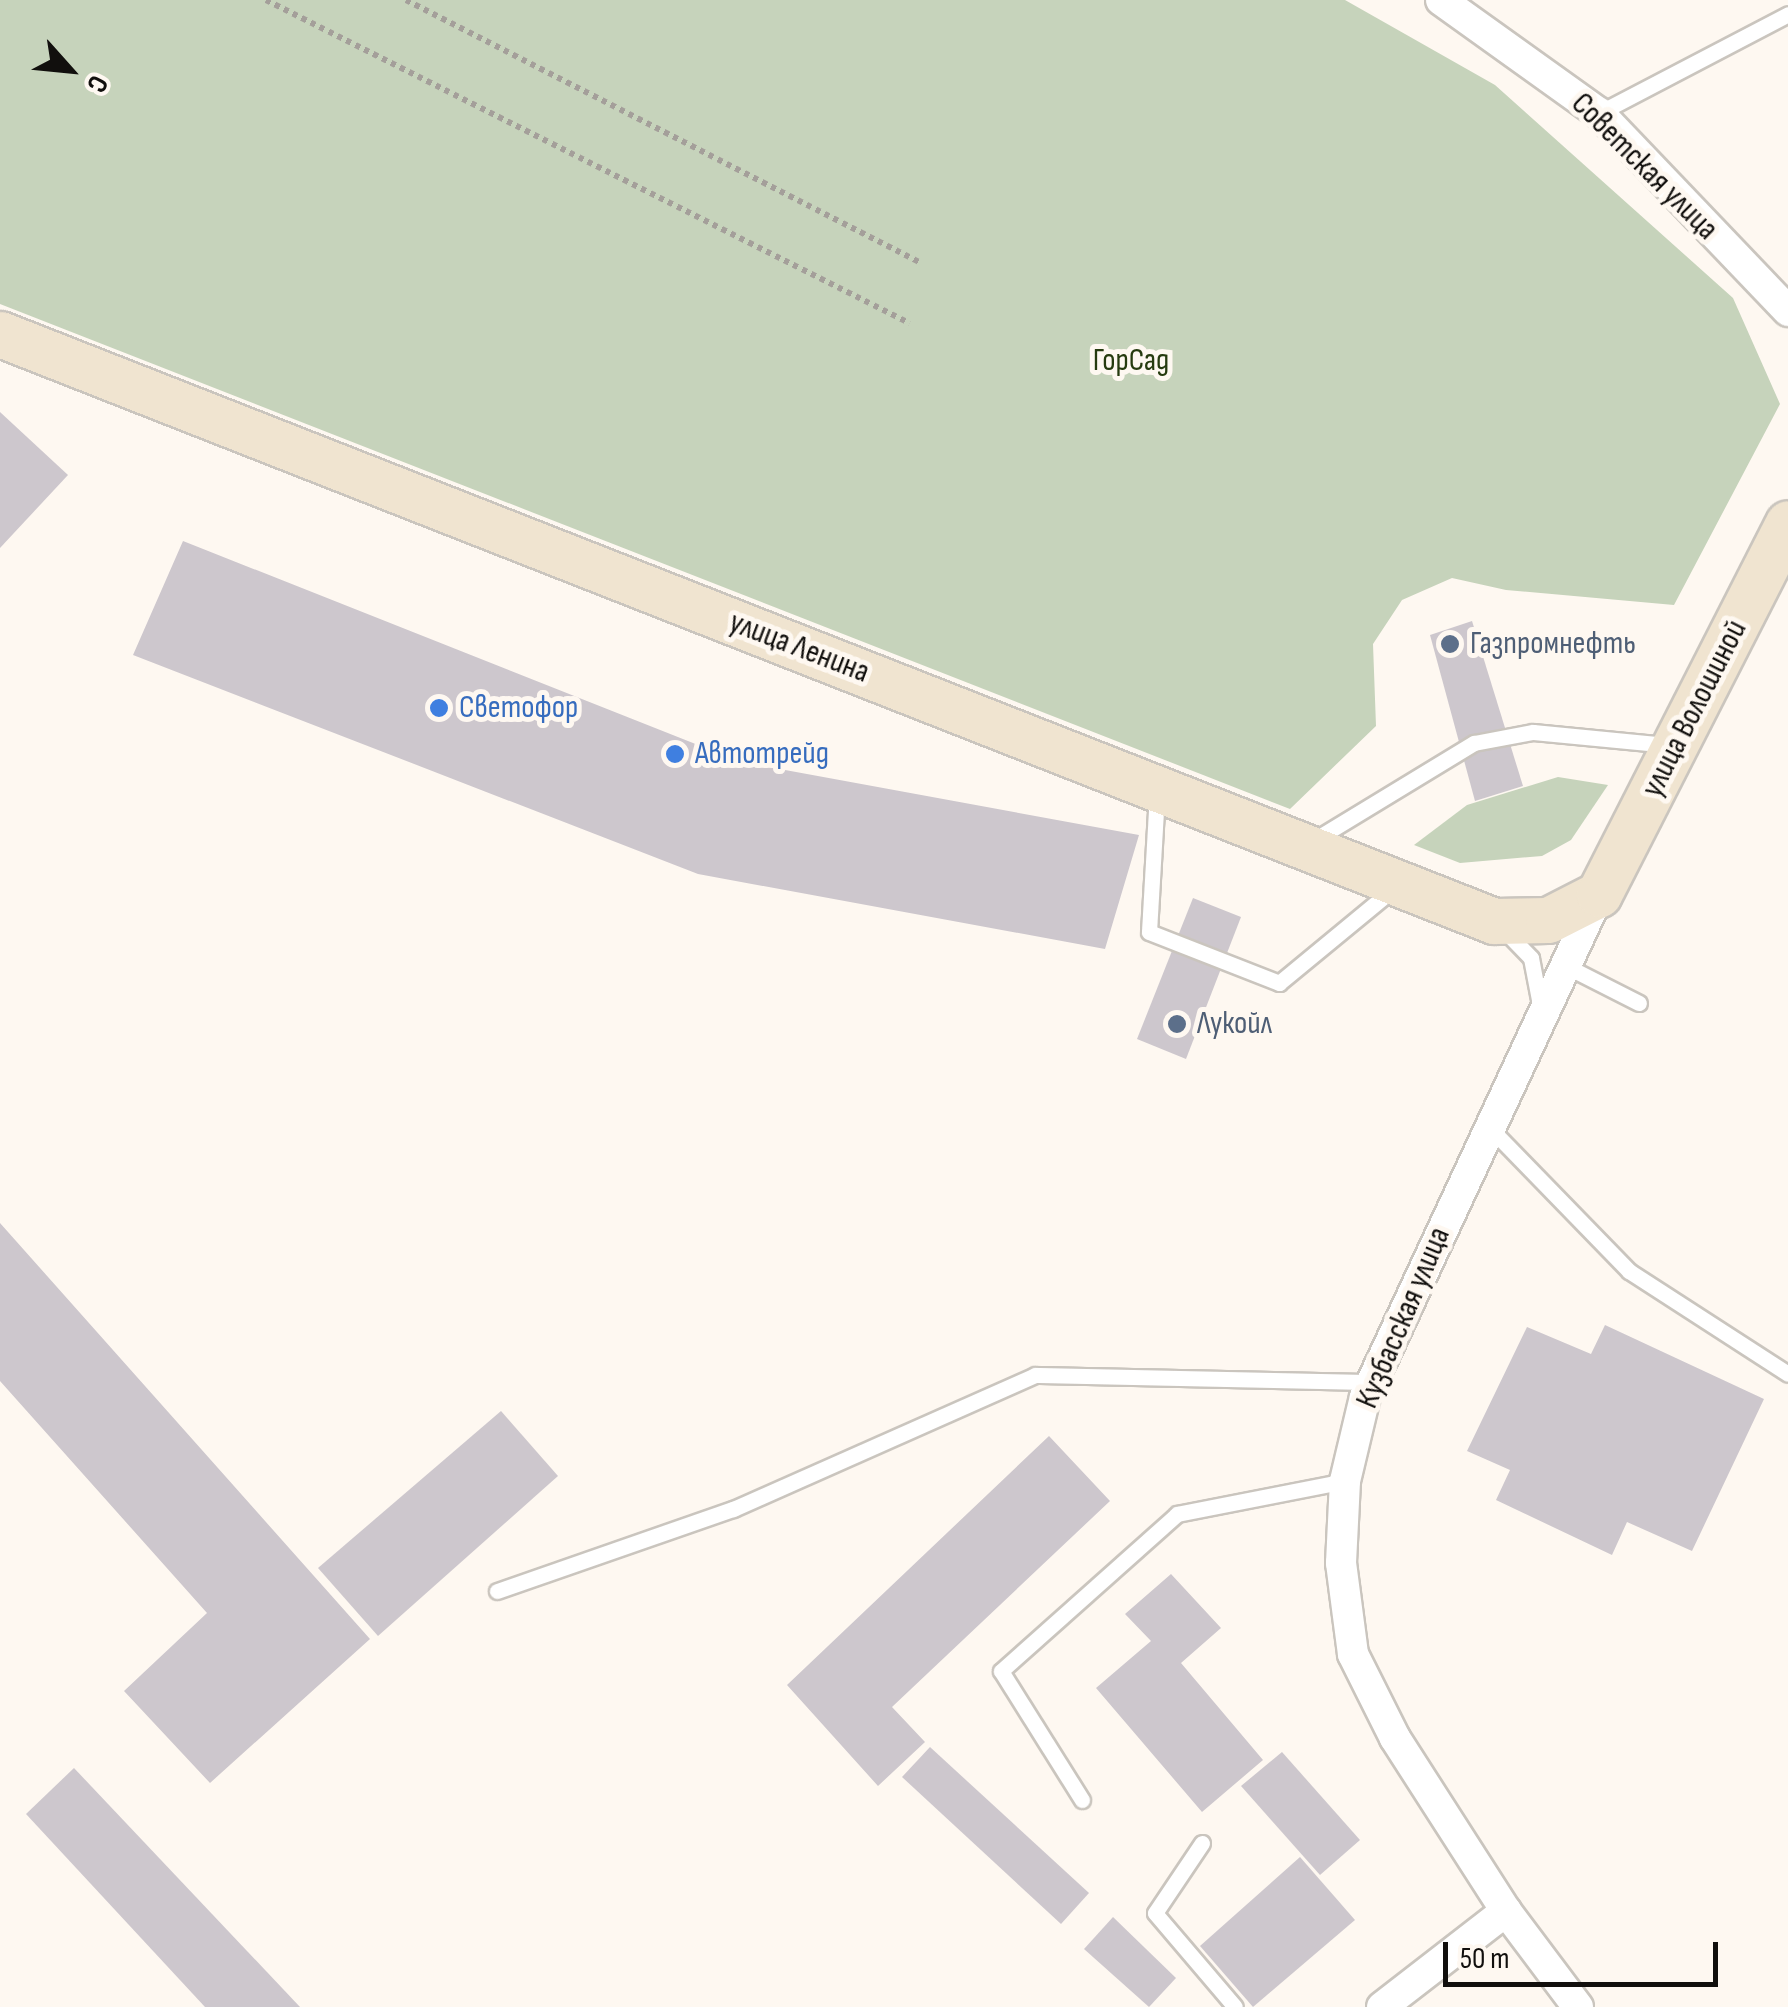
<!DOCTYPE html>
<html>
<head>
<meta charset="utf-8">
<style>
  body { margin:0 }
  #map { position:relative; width:1788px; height:2007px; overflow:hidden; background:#fef8f1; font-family:"Sofia Sans Condensed",sans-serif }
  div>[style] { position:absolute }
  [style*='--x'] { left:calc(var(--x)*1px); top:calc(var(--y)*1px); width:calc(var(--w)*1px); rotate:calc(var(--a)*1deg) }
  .green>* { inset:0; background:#c6d3bb }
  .building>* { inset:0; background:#cdc7cd }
  .path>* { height:6px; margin-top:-3px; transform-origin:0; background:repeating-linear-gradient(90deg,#a49f9a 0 5px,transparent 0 10px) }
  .roads { filter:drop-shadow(2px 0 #cac5be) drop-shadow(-2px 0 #cac5be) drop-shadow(0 2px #cac5be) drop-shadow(0 -2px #cac5be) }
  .lane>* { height:15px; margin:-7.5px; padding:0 7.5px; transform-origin:7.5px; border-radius:7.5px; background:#fff }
  .street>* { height:30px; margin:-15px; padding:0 15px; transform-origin:15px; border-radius:15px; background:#fff }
  .secondary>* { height:45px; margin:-22.5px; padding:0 22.5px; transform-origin:22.5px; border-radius:22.5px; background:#f0e4d0 }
  .dots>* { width:28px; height:28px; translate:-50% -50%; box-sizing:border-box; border:5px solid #fef8f1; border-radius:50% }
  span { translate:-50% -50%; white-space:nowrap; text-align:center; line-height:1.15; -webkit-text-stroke:10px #fef8f1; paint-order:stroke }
  .street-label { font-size:32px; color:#110f0d }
  .park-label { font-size:32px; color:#263b0f }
  .service-label { font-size:32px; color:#4e5e75 }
  .left { translate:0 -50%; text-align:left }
  .shop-label { font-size:32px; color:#366cbe }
  .north { position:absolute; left:20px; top:20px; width:100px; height:100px; -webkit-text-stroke:8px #fef8f1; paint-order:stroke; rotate:117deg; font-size:28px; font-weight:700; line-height:40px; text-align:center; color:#110f0d }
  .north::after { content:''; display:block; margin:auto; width:35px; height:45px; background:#110f0d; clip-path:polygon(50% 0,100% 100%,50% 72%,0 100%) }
  .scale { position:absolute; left:1443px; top:1942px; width:275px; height:45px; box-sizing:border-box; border:5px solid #110f0d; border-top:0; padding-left:12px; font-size:30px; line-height:35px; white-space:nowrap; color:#110f0d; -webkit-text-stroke:8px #fef8f1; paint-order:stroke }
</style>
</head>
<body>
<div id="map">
  <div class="green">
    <div style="clip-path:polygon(0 0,1345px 0,1495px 85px,1733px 298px,1780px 404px,1674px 605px,1506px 590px,1452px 578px,1402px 600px,1373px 644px,1376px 726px,1290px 809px,0 304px)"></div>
    <div style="clip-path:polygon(1558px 777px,1608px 785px,1571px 840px,1542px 856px,1460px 863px,1414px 845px,1467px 805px)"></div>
  </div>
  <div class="building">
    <div style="clip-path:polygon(0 412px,68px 475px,0 548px)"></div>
    <div style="clip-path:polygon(183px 541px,741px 762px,1139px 835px,1105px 949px,698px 874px,133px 655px)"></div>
    <div style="clip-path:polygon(1472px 621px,1523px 786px,1475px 801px,1430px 635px)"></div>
    <div style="clip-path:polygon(1193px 898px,1241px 917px,1186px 1059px,1137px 1039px)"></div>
    <div style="clip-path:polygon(0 1223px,370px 1639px,210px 1783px,124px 1691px,207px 1613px,0 1381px)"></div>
    <div style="clip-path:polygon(1605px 1325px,1764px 1399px,1692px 1551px,1627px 1522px,1612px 1555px,1496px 1500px,1510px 1470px,1467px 1451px,1527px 1327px,1591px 1354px)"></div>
    <div style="clip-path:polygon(501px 1411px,558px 1476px,378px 1636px,318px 1568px)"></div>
    <div style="clip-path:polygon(1049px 1436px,1110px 1501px,892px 1707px,925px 1742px,878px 1786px,787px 1685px)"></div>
    <div style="clip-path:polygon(1171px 1574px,1221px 1628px,1181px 1663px,1263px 1760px,1202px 1812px,1096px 1688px,1151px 1641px,1125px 1614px)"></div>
    <div style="clip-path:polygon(930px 1747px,1089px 1893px,1061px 1924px,902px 1777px)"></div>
    <div style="clip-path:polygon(1282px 1752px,1360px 1840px,1320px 1875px,1241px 1786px)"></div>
    <div style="clip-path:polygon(74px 1768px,300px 2007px,205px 2007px,26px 1814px)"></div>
    <div style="clip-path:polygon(1300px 1857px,1355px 1920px,1253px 2007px,1200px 1946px)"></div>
    <div style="clip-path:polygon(1113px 1917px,1176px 1978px,1149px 2007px,1084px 1949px)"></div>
  </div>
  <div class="path">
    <div style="--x:266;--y:0;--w:720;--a:26.67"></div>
    <div style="--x:406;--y:0;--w:578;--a:27.05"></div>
  </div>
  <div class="roads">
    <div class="lane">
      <div style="--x:1599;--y:113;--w:213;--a:-27.6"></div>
      <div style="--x:1157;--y:793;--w:139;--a:93.3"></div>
      <div style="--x:1149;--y:932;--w:140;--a:21.4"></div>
      <div style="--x:1279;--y:983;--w:148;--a:-39.5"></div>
      <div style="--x:1311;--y:842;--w:191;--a:-31.3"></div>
      <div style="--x:1474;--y:743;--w:60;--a:-10.6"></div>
      <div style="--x:1533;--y:732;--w:137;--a:5.5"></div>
      <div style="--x:1504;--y:930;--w:39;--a:46"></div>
      <div style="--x:1531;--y:958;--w:53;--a:79.1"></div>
      <div style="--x:1564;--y:965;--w:84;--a:26.9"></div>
      <div style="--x:1489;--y:1127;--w:201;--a:45.8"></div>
      <div style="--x:1629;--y:1271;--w:189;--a:32.9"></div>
      <div style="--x:497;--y:1591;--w:250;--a:-19.2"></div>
      <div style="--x:733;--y:1509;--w:330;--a:-23.9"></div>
      <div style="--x:1035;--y:1375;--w:336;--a:1.2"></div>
      <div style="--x:1082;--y:1800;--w:152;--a:-122.1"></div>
      <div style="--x:1001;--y:1671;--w:236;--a:-41.7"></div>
      <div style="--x:1177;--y:1514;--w:171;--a:-11.1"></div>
      <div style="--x:1202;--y:1843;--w:84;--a:123.9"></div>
      <div style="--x:1155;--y:1913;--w:123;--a:49.6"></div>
    </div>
    <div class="street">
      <div style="--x:1441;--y:0;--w:194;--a:35.6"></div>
      <div style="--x:1599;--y:113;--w:274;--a:46.3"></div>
      <div style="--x:1382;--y:2007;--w:157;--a:-37.7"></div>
      <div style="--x:1578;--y:2007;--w:120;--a:-126.9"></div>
      <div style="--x:1506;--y:1911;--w:206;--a:-122.7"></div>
      <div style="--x:1395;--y:1738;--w:94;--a:-116.6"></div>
      <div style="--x:1353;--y:1654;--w:92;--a:-97.5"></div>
      <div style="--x:1341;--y:1563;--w:82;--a:-87.2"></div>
      <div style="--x:1345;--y:1481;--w:86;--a:-76.6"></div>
      <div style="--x:1365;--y:1397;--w:555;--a:-65.05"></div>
    </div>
    <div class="secondary">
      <div style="--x:0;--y:334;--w:1605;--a:21.45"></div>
      <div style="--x:1494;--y:921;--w:54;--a:-1.1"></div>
      <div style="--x:1548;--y:920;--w:57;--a:-27"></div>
      <div style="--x:1599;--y:894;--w:416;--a:-63"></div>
    </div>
  </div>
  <div class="dots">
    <div style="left:1450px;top:644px;background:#5c6f8a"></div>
    <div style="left:439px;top:708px;background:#3f7fe0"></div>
    <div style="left:675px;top:754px;background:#3f7fe0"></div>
    <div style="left:1177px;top:1024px;background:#5c6f8a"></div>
  </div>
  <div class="street-label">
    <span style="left:1644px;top:167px;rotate:45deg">Советская улица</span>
    <span style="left:799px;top:648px;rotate:21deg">улица Ленина</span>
    <span style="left:1695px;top:709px;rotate:-63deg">улица Волошиной</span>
    <span style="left:1404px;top:1318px;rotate:-67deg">Кузбасская улица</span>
  </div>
  <div class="park-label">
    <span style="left:1131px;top:361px">ГорСад</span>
  </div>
  <div class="service-label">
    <span class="left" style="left:1470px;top:644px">Газпромнефть</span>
    <span class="left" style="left:1197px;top:1024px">Лукойл</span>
  </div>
  <div class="shop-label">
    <span class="left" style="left:459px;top:708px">Светофор</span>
    <span class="left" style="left:695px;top:754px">Автотрейд</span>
  </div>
  <div class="north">С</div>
  <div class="scale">50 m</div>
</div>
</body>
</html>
